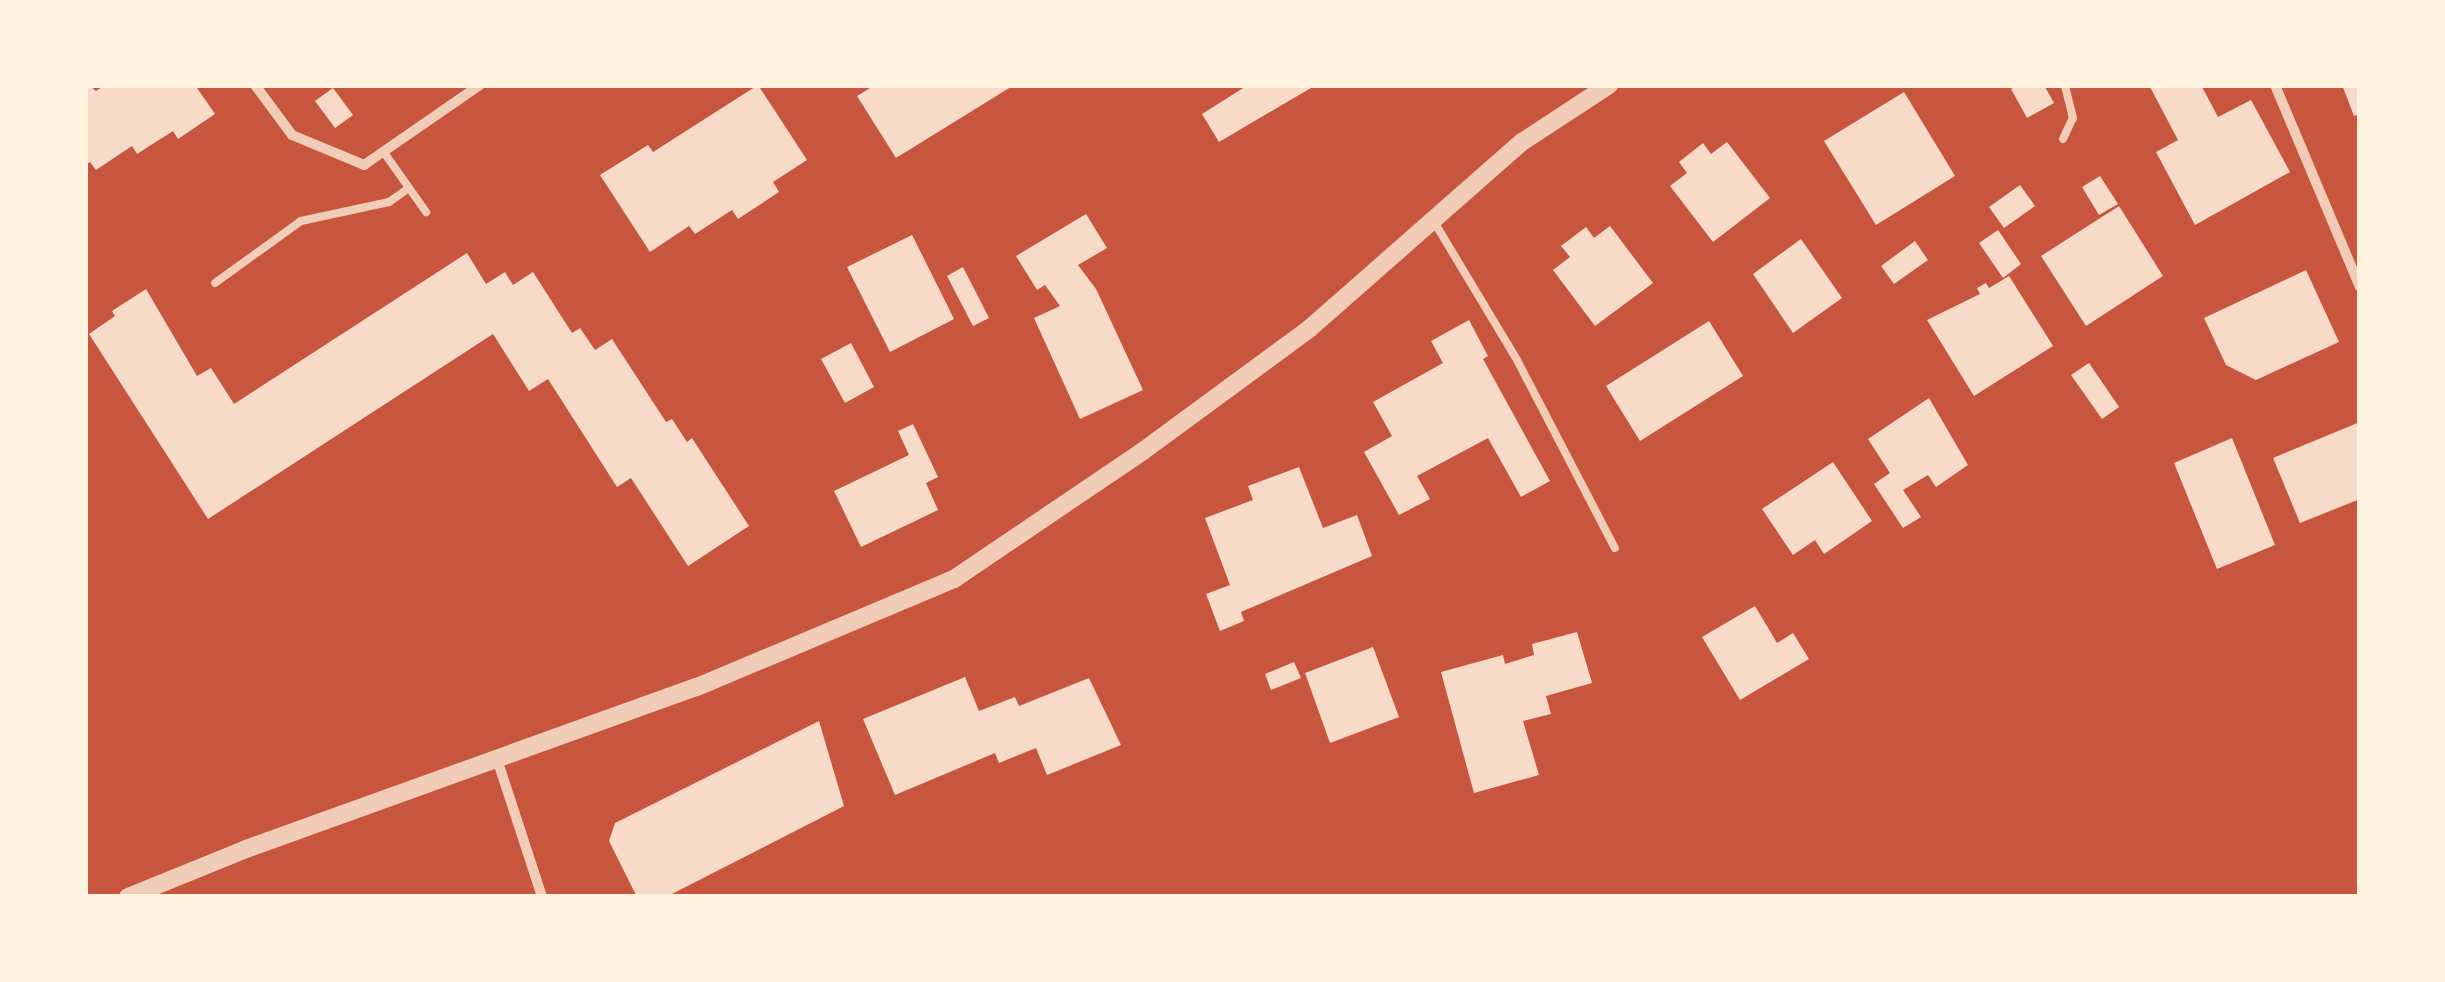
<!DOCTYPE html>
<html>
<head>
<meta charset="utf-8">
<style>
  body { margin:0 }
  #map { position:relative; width:2445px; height:982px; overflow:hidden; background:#c8553d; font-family:"Asap Condensed",sans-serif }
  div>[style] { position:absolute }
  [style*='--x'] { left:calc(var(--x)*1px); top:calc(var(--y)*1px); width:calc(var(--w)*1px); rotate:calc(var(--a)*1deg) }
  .building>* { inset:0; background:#f7dbc8 }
  .service>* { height:8px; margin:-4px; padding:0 4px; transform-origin:4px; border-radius:4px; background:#f1ccb7 }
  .minor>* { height:10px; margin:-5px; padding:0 5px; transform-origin:5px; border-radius:5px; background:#f1ccb7 }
  .tertiary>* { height:18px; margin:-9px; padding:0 9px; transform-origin:9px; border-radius:9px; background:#f1ccb7 }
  span { translate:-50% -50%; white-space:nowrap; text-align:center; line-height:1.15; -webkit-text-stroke:8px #fff3e0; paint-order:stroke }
  .frame { position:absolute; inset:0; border:88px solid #fff3e0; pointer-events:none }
</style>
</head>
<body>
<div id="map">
  <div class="building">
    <div style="clip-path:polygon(89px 85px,96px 91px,105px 85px,195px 85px,215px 114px,178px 139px,173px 131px,137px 154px,132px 146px,96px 170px,90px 162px,85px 165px,85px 88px)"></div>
    <div style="clip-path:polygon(758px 85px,807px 160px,773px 182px,779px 192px,738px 219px,732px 210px,695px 234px,689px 226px,650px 252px,600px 175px,648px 145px,653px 152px)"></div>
    <div style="clip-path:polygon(875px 85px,1014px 85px,896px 158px,857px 96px)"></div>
    <div style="clip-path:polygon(1248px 85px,1316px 85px,1219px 142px,1202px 114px)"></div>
    <div style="clip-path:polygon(2019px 85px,2044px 85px,2054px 103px,2027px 118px,2011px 89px)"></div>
    <div style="clip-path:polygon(2149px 85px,2201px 85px,2218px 117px,2251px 100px,2290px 172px,2195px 225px,2156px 152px,2178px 140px)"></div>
    <div style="clip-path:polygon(2342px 85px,2360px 85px,2360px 114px,2354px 116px)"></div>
    <div style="clip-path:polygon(333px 88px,353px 115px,335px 128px,315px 101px)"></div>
    <div style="clip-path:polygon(1904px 92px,1955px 176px,1876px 225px,1824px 141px)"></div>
    <div style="clip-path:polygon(1727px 142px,1770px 198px,1713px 242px,1670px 186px,1687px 173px,1679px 162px,1703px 143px,1711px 154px)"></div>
    <div style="clip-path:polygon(2100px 176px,2118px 204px,2099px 215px,2082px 187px)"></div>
    <div style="clip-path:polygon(2020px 185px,2035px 206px,2004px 228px,1989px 207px)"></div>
    <div style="clip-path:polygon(2119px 206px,2163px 276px,2086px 326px,2041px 256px)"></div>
    <div style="clip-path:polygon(1086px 214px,1107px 248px,1078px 265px,1096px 289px,1143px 390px,1080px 419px,1034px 318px,1060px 306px,1045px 285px,1037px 290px,1016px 256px)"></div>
    <div style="clip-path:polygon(1610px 226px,1653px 283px,1595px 326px,1553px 270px,1570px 257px,1561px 246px,1586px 227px,1594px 238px)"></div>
    <div style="clip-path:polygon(1998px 230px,2021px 264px,2003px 278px,1979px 243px)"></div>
    <div style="clip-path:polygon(912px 235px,954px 319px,890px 352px,847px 267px)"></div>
    <div style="clip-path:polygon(1801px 239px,1842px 298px,1793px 333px,1753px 274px)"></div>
    <div style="clip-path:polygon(1915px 241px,1928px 260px,1894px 284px,1881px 266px)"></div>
    <div style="clip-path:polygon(467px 253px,486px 284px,505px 272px,513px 285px,533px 272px,572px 333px,580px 328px,595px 350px,612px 339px,666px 422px,672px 419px,687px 442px,692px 438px,749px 526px,688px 566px,631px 478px,617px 487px,548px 379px,529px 391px,493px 334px,208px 519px,89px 334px,115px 316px,112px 311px,146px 289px,197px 376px,211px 368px,234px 404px)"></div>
    <div style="clip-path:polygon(963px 267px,989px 318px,973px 326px,947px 276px)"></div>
    <div style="clip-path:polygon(2306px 270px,2339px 342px,2256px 380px,2226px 365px,2204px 318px)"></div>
    <div style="clip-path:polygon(2009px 276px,2053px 346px,1974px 396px,1927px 320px,1980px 294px,1977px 288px,1986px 283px,1989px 288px)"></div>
    <div style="clip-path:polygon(1469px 320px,1488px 356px,1483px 359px,1550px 481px,1521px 497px,1488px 438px,1417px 476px,1430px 499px,1399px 515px,1364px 452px,1392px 436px,1373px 402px,1443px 363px,1431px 341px)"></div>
    <div style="clip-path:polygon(1709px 321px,1743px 376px,1640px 441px,1606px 386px)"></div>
    <div style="clip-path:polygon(851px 343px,874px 387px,845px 403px,821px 359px)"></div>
    <div style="clip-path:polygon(2089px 363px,2119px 407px,2102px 419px,2071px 375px)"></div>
    <div style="clip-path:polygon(1929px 398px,1968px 465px,1936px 487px,1928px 475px,1903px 490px,1921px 517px,1903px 528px,1874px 484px,1890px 473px,1868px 439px)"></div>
    <div style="clip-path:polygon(2360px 422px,2360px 499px,2300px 523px,2273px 458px)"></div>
    <div style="clip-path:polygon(913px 424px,938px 477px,926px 483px,938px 510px,861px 547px,834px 491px,909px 455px,898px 431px)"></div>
    <div style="clip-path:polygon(2232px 438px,2275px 545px,2217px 569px,2174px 463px)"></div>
    <div style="clip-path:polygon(1833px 462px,1872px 521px,1824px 554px,1815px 540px,1793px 555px,1762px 509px)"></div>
    <div style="clip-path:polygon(1299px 467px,1323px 528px,1357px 515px,1372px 556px,1241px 612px,1244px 621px,1220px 631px,1206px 594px,1230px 585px,1205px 518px,1253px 500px,1248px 486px)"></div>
    <div style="clip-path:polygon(1755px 606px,1777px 643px,1793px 633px,1809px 659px,1740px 700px,1702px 637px)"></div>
    <div style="clip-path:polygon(1577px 632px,1592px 683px,1546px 696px,1551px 714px,1523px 721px,1539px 775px,1474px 793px,1441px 672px,1503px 655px,1505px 664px,1534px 655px,1532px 644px)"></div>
    <div style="clip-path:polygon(1373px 647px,1399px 717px,1330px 743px,1305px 673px)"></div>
    <div style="clip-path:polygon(1294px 662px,1301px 678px,1271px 690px,1265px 674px)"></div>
    <div style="clip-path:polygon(965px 677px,979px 711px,1015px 697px,1019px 706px,1089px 678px,1121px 745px,1047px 775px,1036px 748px,999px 763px,995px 753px,895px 795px,863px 719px)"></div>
    <div style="clip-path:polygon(819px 721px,844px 806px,666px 897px,637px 897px,609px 841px,615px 823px)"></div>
  </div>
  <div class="service">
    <div style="--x:2063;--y:139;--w:23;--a:-65"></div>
    <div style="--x:2073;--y:118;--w:34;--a:-104"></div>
    <div style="--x:383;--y:151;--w:75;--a:54.8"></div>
    <div style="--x:1433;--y:220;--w:163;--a:59"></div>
    <div style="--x:1517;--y:360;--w:212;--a:62.5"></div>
    <div style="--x:215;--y:283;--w:106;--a:-35.8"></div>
    <div style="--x:301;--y:221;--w:90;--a:-12.2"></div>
    <div style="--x:389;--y:202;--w:24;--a:-35"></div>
  </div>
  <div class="minor">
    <div style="--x:255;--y:85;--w:62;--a:53.5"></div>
    <div style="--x:292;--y:135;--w:78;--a:22.6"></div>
    <div style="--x:364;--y:165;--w:141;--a:-34.6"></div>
    <div style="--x:2275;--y:85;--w:219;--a:67.2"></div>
    <div style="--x:497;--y:759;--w:145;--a:71.9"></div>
  </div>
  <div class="tertiary">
    <div style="--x:128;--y:897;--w:127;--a:-22.1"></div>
    <div style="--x:246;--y:849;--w:479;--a:-19.8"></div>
    <div style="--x:697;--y:687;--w:279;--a:-22.8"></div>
    <div style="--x:954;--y:579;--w:228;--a:-34.1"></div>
    <div style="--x:1143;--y:451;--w:206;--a:-36.3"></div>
    <div style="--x:1309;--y:329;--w:283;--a:-41.3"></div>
    <div style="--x:1522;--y:142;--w:104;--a:-33.2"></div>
  </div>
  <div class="frame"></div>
</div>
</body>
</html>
